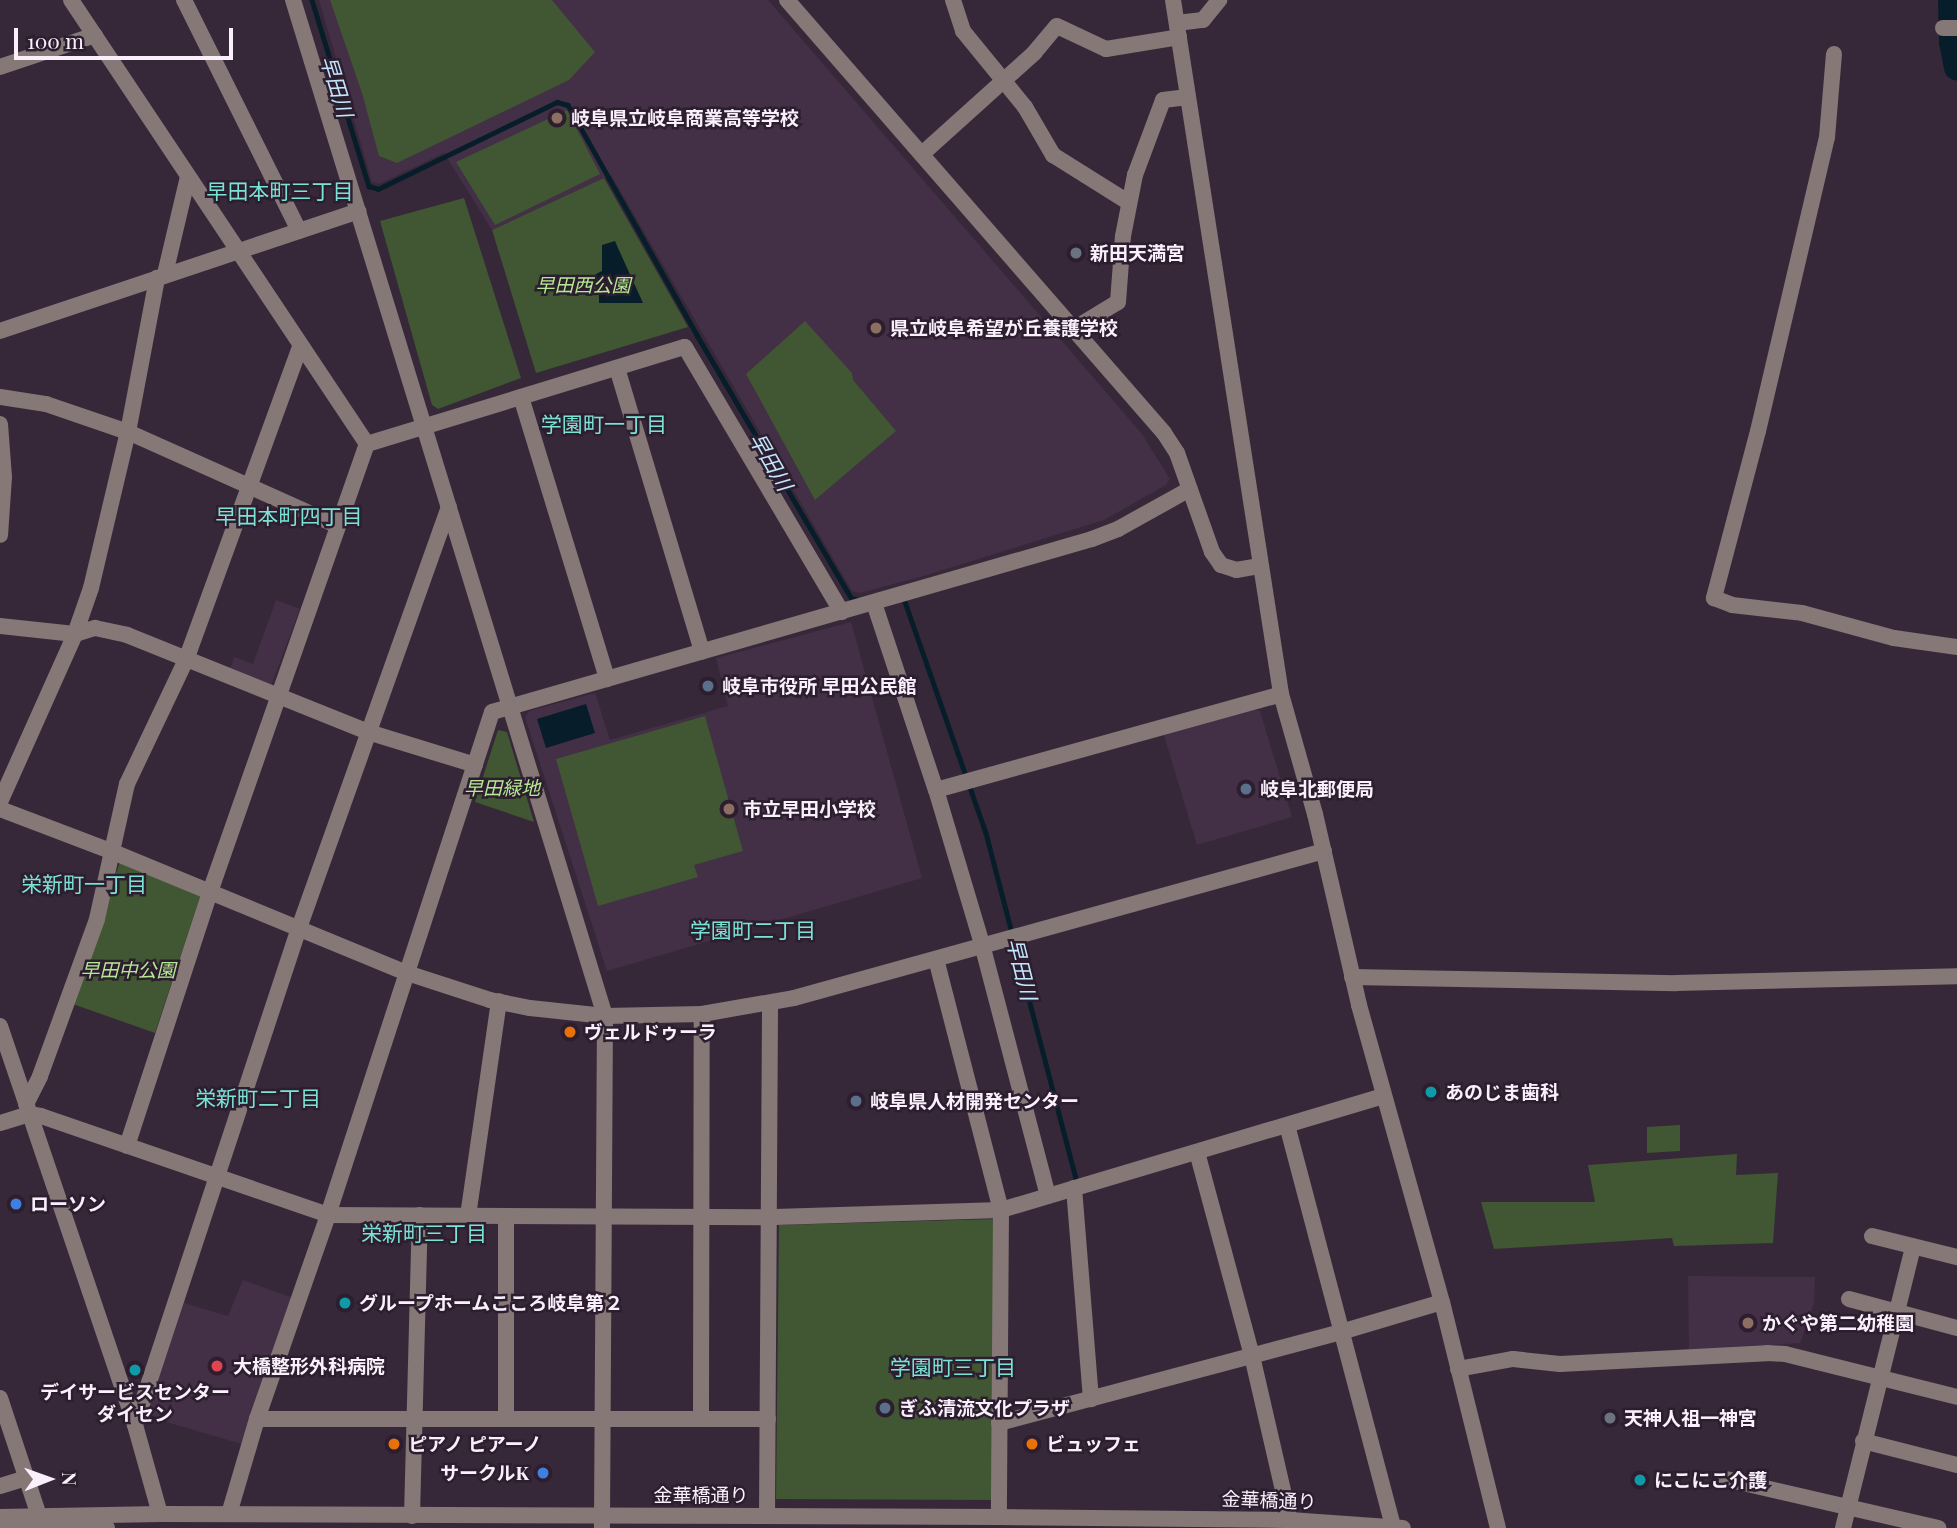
<!DOCTYPE html>
<html>
<head>
<meta charset="utf-8">
<style>
  body { margin:0 }
  #map { position:relative; width:1957px; height:1528px; overflow:hidden; background:#372839; font-family:"Playfair Display","Noto Sans JP",serif }
  div>[style] { position:absolute }
  [style*='--x'] { left:calc(var(--x)*1px); top:calc(var(--y)*1px); width:calc(var(--w)*1px); rotate:calc(var(--a)*1deg) }
  .built>* { inset:0; background:#432f46 }
  .green>* { inset:0; background:#415632 }
  .water>* { inset:0; background:#071e2a }
  .stream>* { height:4.5px; margin:-2.25px; padding:0 2.25px; transform-origin:2.25px; border-radius:2.25px; background:#071e2a }
  .river>* { height:26px; margin:-13px; padding:0 13px; transform-origin:13px; border-radius:13px; background:#071e2a }
  .minor>* { height:16px; margin:-8px; padding:0 8px; transform-origin:8px; border-radius:8px; background:#857877 }
  .dots>* { width:19px; height:19px; translate:-50% -50%; box-sizing:border-box; border:4px solid #2d1e2f; border-radius:50% }
  span { translate:-50% -50%; white-space:nowrap; text-align:center; line-height:1.15; -webkit-text-stroke:5px #2d1e2f; paint-order:stroke }
  .poi-label { font-size:19px; color:#faf0fc; font-weight:700 }
  .left { translate:0 -50%; text-align:left }
  .right { translate:-100% -50%; text-align:right }
  .park-label { font-size:19px; color:#b5e892; font-style:italic }
  .street-label { font-size:19px; color:#faf0fc }
  .water-label { font-size:21px; color:#c1e6fd; font-style:italic }
  .neighbourhood-label { font-size:21px; color:#7ae3d6 }
  .north { position:absolute; left:14px; top:1444px; width:70px; height:70px; -webkit-text-stroke:5px #2d1e2f; paint-order:stroke; rotate:89deg; font-size:19px; font-weight:700; line-height:28px; text-align:center; color:#faf0fc }
  .north::after { content:''; display:block; margin:auto; width:24px; height:32px; background:#faf0fc; clip-path:polygon(50% 0,100% 100%,50% 72%,0 100%) }
  .scale { position:absolute; left:14px; top:28px; width:219px; height:32px; box-sizing:border-box; border:4px solid #faf0fc; border-top:0; padding-left:9px; font-size:21px; line-height:24px; white-space:nowrap; color:#faf0fc; -webkit-text-stroke:5px #2d1e2f; paint-order:stroke }
</style>
</head>
<body>
<div id="map">
  <div class="built">
    <div style="clip-path:polygon(319px 0,768px 0,1142px 434px,1170px 479px,1166px 485px,1104px 520px,920px 577px,859px 593px,852px 591px,611px 175px,492px 230px,444px 153px,379px 184px,372px 182px)"></div>
    <div style="clip-path:polygon(276px 600px,300px 609px,269px 691px,228px 677px,234px 657px,253px 664px)"></div>
    <div style="clip-path:polygon(851px 622px,922px 878px,607px 971px,525px 717px,529px 711px,595px 693px,610px 740px,728px 706px,716px 658px)"></div>
    <div style="clip-path:polygon(1250px 708px,1260px 711px,1292px 817px,1197px 845px,1163px 732px)"></div>
    <div style="clip-path:polygon(1688px 1276px,1815px 1277px,1814px 1303px,1800px 1343px,1689px 1351px)"></div>
    <div style="clip-path:polygon(243px 1280px,293px 1298px,245px 1445px,146px 1416px,184px 1303px,228px 1316px)"></div>
  </div>
  <div class="green">
    <div style="clip-path:polygon(330px 0,552px 0,595px 52px,569px 80px,397px 163px,379px 156px,362px 93px)"></div>
    <div style="clip-path:polygon(567px 110px,600px 174px,495px 225px,456px 162px)"></div>
    <div style="clip-path:polygon(604px 178px,688px 327px,536px 373px,492px 230px)"></div>
    <div style="clip-path:polygon(464px 198px,521px 378px,438px 409px,432px 405px,380px 221px)"></div>
    <div style="clip-path:polygon(805px 321px,852px 373px,853px 380px,896px 431px,815px 500px,746px 374px)"></div>
    <div style="clip-path:polygon(705px 716px,743px 851px,694px 865px,698px 877px,598px 906px,556px 759px)"></div>
    <div style="clip-path:polygon(498px 730px,507px 732px,534px 822px,475px 802px)"></div>
    <div style="clip-path:polygon(120px 862px,201px 894px,155px 1033px,70px 1003px)"></div>
    <div style="clip-path:polygon(1680px 1125px,1680px 1151px,1647px 1153px,1647px 1127px)"></div>
    <div style="clip-path:polygon(1737px 1154px,1736px 1175px,1778px 1173px,1773px 1243px,1674px 1246px,1672px 1238px,1494px 1249px,1481px 1202px,1595px 1202px,1588px 1165px)"></div>
    <div style="clip-path:polygon(995px 1219px,993px 1500px,776px 1499px,779px 1225px)"></div>
  </div>
  <div class="water">
    <div style="clip-path:polygon(615px 241px,618px 248px,643px 303px,599px 303px,599px 291px,593px 280px,596px 274px,602px 271px,602px 245px)"></div>
    <div style="clip-path:polygon(586px 704px,595px 733px,546px 748px,537px 719px)"></div>
  </div>
  <div class="stream">
    <div style="--x:312;--y:0;--w:195;--a:73"></div>
    <div style="--x:369;--y:186;--w:9;--a:18"></div>
    <div style="--x:378;--y:189;--w:199;--a:-25.9"></div>
    <div style="--x:557;--y:102;--w:11;--a:15"></div>
    <div style="--x:568;--y:105;--w:264;--a:60.7"></div>
    <div style="--x:697;--y:335;--w:305;--a:59.6"></div>
    <div style="--x:851;--y:598;--w:8;--a:14"></div>
    <div style="--x:903;--y:596;--w:251;--a:70.7"></div>
    <div style="--x:986;--y:833;--w:103;--a:75.4"></div>
    <div style="--x:1014;--y:942;--w:244;--a:75.3"></div>
  </div>
  <div class="river">
    <div style="--x:1951;--y:0;--w:42;--a:88.6"></div>
    <div style="--x:1952;--y:42;--w:26;--a:79"></div>
  </div>
  <div class="minor">
    <div style="--x:71;--y:0;--w:534;--a:56.31"></div>
    <div style="--x:184;--y:0;--w:258;--a:63.5"></div>
    <div style="--x:293;--y:0;--w:1063;--a:72.93"></div>
    <div style="--x:605;--y:1016;--w:512;--a:90.34"></div>
    <div style="--x:787;--y:0;--w:574;--a:48.95"></div>
    <div style="--x:1164;--y:433;--w:24;--a:57"></div>
    <div style="--x:1177;--y:453;--w:105;--a:70.5"></div>
    <div style="--x:1212;--y:552;--w:16;--a:55"></div>
    <div style="--x:1221;--y:565;--w:16;--a:18"></div>
    <div style="--x:1236;--y:570;--w:23;--a:-10"></div>
    <div style="--x:953;--y:0;--w:33;--a:72"></div>
    <div style="--x:963;--y:31;--w:98;--a:50.8"></div>
    <div style="--x:1025;--y:107;--w:56;--a:59.7"></div>
    <div style="--x:1053;--y:155;--w:89;--a:32.1"></div>
    <div style="--x:1173;--y:0;--w:702;--a:81.15"></div>
    <div style="--x:1281;--y:694;--w:125;--a:74.2"></div>
    <div style="--x:1315;--y:814;--w:196;--a:77"></div>
    <div style="--x:1359;--y:1005;--w:308;--a:74.4"></div>
    <div style="--x:1442;--y:1302;--w:233;--a:76.1"></div>
    <div style="--x:1177;--y:23;--w:26;--a:-7"></div>
    <div style="--x:1203;--y:20;--w:26;--a:-51"></div>
    <div style="--x:1943;--y:28;--w:14;--a:0"></div>
    <div style="--x:1834;--y:54;--w:83;--a:94.8"></div>
    <div style="--x:1827;--y:137;--w:302;--a:103.2"></div>
    <div style="--x:1758;--y:431;--w:173;--a:104.8"></div>
    <div style="--x:1714;--y:598;--w:19;--a:21"></div>
    <div style="--x:1732;--y:605;--w:70;--a:6.5"></div>
    <div style="--x:1802;--y:613;--w:95;--a:15.2"></div>
    <div style="--x:1894;--y:638;--w:64;--a:8.1"></div>
    <div style="--x:0;--y:67;--w:100;--a:-18.6"></div>
    <div style="--x:922;--y:154;--w:151;--a:-42"></div>
    <div style="--x:1034;--y:53;--w:35;--a:-50"></div>
    <div style="--x:1057;--y:26;--w:54;--a:25.1"></div>
    <div style="--x:1106;--y:49;--w:74;--a:-9.3"></div>
    <div style="--x:165;--y:274;--w:100;--a:-76.7"></div>
    <div style="--x:1075;--y:328;--w:50;--a:-31.2"></div>
    <div style="--x:1118;--y:302;--w:66;--a:-85.7"></div>
    <div style="--x:1123;--y:236;--w:62;--a:-78.9"></div>
    <div style="--x:1135;--y:175;--w:80;--a:-69.5"></div>
    <div style="--x:1163;--y:100;--w:25;--a:-7"></div>
    <div style="--x:0;--y:331;--w:378;--a:-18.5"></div>
    <div style="--x:617;--y:368;--w:296;--a:73.3"></div>
    <div style="--x:0;--y:397;--w:47;--a:8.7"></div>
    <div style="--x:46;--y:404;--w:87;--a:18.9"></div>
    <div style="--x:128;--y:432;--w:230;--a:24.1"></div>
    <div style="--x:521;--y:397;--w:295;--a:73"></div>
    <div style="--x:0;--y:424;--w:53;--a:85.7"></div>
    <div style="--x:4;--y:477;--w:58;--a:93.9"></div>
    <div style="--x:367;--y:444;--w:332;--a:-17"></div>
    <div style="--x:685;--y:347;--w:308;--a:59.4"></div>
    <div style="--x:874;--y:603;--w:197;--a:71.7"></div>
    <div style="--x:0;--y:626;--w:75;--a:6.1"></div>
    <div style="--x:75;--y:634;--w:21;--a:-17"></div>
    <div style="--x:95;--y:628;--w:33;--a:12"></div>
    <div style="--x:127;--y:635;--w:260;--a:21.9"></div>
    <div style="--x:368;--y:732;--w:112;--a:17.1"></div>
    <div style="--x:0;--y:802;--w:184;--a:-65.9"></div>
    <div style="--x:75;--y:634;--w:49;--a:-70.8"></div>
    <div style="--x:91;--y:588;--w:160;--a:-76.7"></div>
    <div style="--x:128;--y:432;--w:157;--a:-79.3"></div>
    <div style="--x:0;--y:809;--w:121;--a:20.8"></div>
    <div style="--x:113;--y:852;--w:318;--a:22.4"></div>
    <div style="--x:407;--y:973;--w:87;--a:18"></div>
    <div style="--x:490;--y:1000;--w:41;--a:11.3"></div>
    <div style="--x:530;--y:1008;--w:75;--a:6.1"></div>
    <div style="--x:605;--y:1016;--w:97;--a:-1.2"></div>
    <div style="--x:702;--y:1014;--w:93;--a:-9.9"></div>
    <div style="--x:794;--y:998;--w:550;--a:-15.5"></div>
    <div style="--x:936;--y:959;--w:259;--a:75.5"></div>
    <div style="--x:1001;--y:1210;--w:307;--a:90.4"></div>
    <div style="--x:1352;--y:977;--w:324;--a:1.1"></div>
    <div style="--x:1676;--y:983;--w:281;--a:-1.4"></div>
    <div style="--x:0;--y:1026;--w:421;--a:71.3"></div>
    <div style="--x:135;--y:1425;--w:92;--a:74.3"></div>
    <div style="--x:26;--y:1104;--w:31;--a:-63"></div>
    <div style="--x:40;--y:1076;--w:167;--a:-70"></div>
    <div style="--x:97;--y:919;--w:138;--a:-77.5"></div>
    <div style="--x:127;--y:784;--w:137;--a:-64.6"></div>
    <div style="--x:186;--y:660;--w:334;--a:-70"></div>
    <div style="--x:0;--y:1123;--w:30;--a:-17"></div>
    <div style="--x:29;--y:1114;--w:12;--a:9"></div>
    <div style="--x:41;--y:1116;--w:304;--a:19"></div>
    <div style="--x:328;--y:1215;--w:447;--a:0.3"></div>
    <div style="--x:775;--y:1217;--w:226;--a:-1.8"></div>
    <div style="--x:1001;--y:1210;--w:399;--a:-16.6"></div>
    <div style="--x:1287;--y:1125;--w:416;--a:75.2"></div>
    <div style="--x:127;--y:1146;--w:267;--a:-71.9"></div>
    <div style="--x:210;--y:892;--w:475;--a:-70.7"></div>
    <div style="--x:1197;--y:1152;--w:211;--a:74.9"></div>
    <div style="--x:1252;--y:1356;--w:168;--a:77"></div>
    <div style="--x:1074;--y:1188;--w:212;--a:85.4"></div>
    <div style="--x:1048;--y:1196;--w:260;--a:-104.7"></div>
    <div style="--x:982;--y:944;--w:161;--a:-106.6"></div>
    <div style="--x:936;--y:790;--w:358;--a:-15.5"></div>
    <div style="--x:468;--y:1216;--w:217;--a:-81.8"></div>
    <div style="--x:1872;--y:1236;--w:88;--a:13.9"></div>
    <div style="--x:1849;--y:1299;--w:112;--a:15"></div>
    <div style="--x:1458;--y:1369;--w:56;--a:-10.3"></div>
    <div style="--x:1513;--y:1359;--w:47;--a:6.1"></div>
    <div style="--x:1560;--y:1364;--w:207;--a:-3"></div>
    <div style="--x:1767;--y:1353;--w:18;--a:3"></div>
    <div style="--x:1785;--y:1354;--w:177;--a:14"></div>
    <div style="--x:0;--y:1398;--w:137;--a:71.7"></div>
    <div style="--x:257;--y:1419;--w:511;--a:0"></div>
    <div style="--x:506;--y:1419;--w:203;--a:-90"></div>
    <div style="--x:701;--y:1419;--w:405;--a:-89.9"></div>
    <div style="--x:999;--y:1423;--w:354;--a:-14.9"></div>
    <div style="--x:1341;--y:1332;--w:105;--a:-16.5"></div>
    <div style="--x:135;--y:1425;--w:523;--a:-71.74"></div>
    <div style="--x:299;--y:928;--w:447;--a:-70.4"></div>
    <div style="--x:1863;--y:1441;--w:97;--a:14.3"></div>
    <div style="--x:1726;--y:1479;--w:218;--a:13"></div>
    <div style="--x:0;--y:1486;--w:27;--a:-17"></div>
    <div style="--x:229;--y:1514;--w:99;--a:-73.6"></div>
    <div style="--x:257;--y:1419;--w:216;--a:-70.8"></div>
    <div style="--x:328;--y:1215;--w:529;--a:-71.94"></div>
    <div style="--x:492;--y:712;--w:624;--a:-16.08"></div>
    <div style="--x:1092;--y:539;--w:28;--a:-21"></div>
    <div style="--x:1118;--y:529;--w:82;--a:-29.1"></div>
    <div style="--x:412;--y:1516;--w:301;--a:-88.5"></div>
    <div style="--x:767;--y:1516;--w:513;--a:-89.66"></div>
    <div style="--x:0;--y:1517;--w:160;--a:-1.1"></div>
    <div style="--x:160;--y:1514;--w:839;--a:0.2"></div>
    <div style="--x:999;--y:1517;--w:291;--a:0.6"></div>
    <div style="--x:1290;--y:1520;--w:113;--a:4"></div>
    <div style="--x:0;--y:1528;--w:107;--a:0"></div>
    <div style="--x:1843;--y:1528;--w:290;--a:-76"></div>
  </div>
  <div class="dots">
    <div style="left:557px;top:118px;background:#8d6e63"></div>
    <div style="left:1076px;top:253px;background:#6b7280"></div>
    <div style="left:876px;top:328px;background:#8d6e63"></div>
    <div style="left:708px;top:686px;background:#5c6f8a"></div>
    <div style="left:1246px;top:789px;background:#5c6f8a"></div>
    <div style="left:729px;top:809px;background:#8d6e63"></div>
    <div style="left:570px;top:1032px;background:#e8710a"></div>
    <div style="left:1431px;top:1092px;background:#0f9aa8"></div>
    <div style="left:856px;top:1101px;background:#5c6f8a"></div>
    <div style="left:16px;top:1204px;background:#3f7fe0"></div>
    <div style="left:345px;top:1303px;background:#0f9aa8"></div>
    <div style="left:1748px;top:1323px;background:#8d6e63"></div>
    <div style="left:217px;top:1366px;background:#e0444e"></div>
    <div style="left:135px;top:1370px;background:#0f9aa8"></div>
    <div style="left:885px;top:1408px;background:#5c6f8a"></div>
    <div style="left:1610px;top:1418px;background:#6b7280"></div>
    <div style="left:394px;top:1444px;background:#e8710a"></div>
    <div style="left:1032px;top:1444px;background:#e8710a"></div>
    <div style="left:543px;top:1473px;background:#3f7fe0"></div>
    <div style="left:1640px;top:1480px;background:#0f9aa8"></div>
  </div>
  <div class="poi-label">
    <span class="left" style="left:571px;top:118px">岐阜県立岐阜商業高等学校</span>
    <span class="left" style="left:1090px;top:253px">新田天満宮</span>
    <span class="left" style="left:890px;top:328px">県立岐阜希望が丘養護学校</span>
    <span class="left" style="left:722px;top:686px">岐阜市役所 早田公民館</span>
    <span class="left" style="left:1260px;top:789px">岐阜北郵便局</span>
    <span class="left" style="left:743px;top:809px">市立早田小学校</span>
    <span class="left" style="left:584px;top:1032px">ヴェルドゥーラ</span>
    <span class="left" style="left:1445px;top:1092px">あのじま歯科</span>
    <span class="left" style="left:870px;top:1101px">岐阜県人材開発センター</span>
    <span class="left" style="left:30px;top:1204px">ローソン</span>
    <span class="left" style="left:359px;top:1303px">グループホームこころ岐阜第２</span>
    <span class="left" style="left:1762px;top:1323px">かぐや第二幼稚園</span>
    <span class="left" style="left:233px;top:1366px">大橋整形外科病院</span>
    <span style="left:135px;top:1403px">デイサービスセンター<br>ダイセン</span>
    <span class="left" style="left:899px;top:1408px">ぎふ清流文化プラザ</span>
    <span class="left" style="left:1624px;top:1418px">天神人祖一神宮</span>
    <span class="left" style="left:408px;top:1444px">ピアノ ピアーノ</span>
    <span class="left" style="left:1046px;top:1444px">ビュッフェ</span>
    <span class="right" style="left:529px;top:1473px">サークルK</span>
    <span class="left" style="left:1654px;top:1480px">にこにこ介護</span>
  </div>
  <div class="park-label">
    <span style="left:583px;top:285px">早田西公園</span>
    <span style="left:502px;top:788px">早田緑地</span>
    <span style="left:128px;top:970px">早田中公園</span>
  </div>
  <div class="street-label">
    <span style="left:701px;top:1495px">金華橋通り</span>
    <span style="left:1269px;top:1500px;rotate:2deg">金華橋通り</span>
  </div>
  <div class="water-label">
    <span style="left:338px;top:86px;rotate:73deg">早田川</span>
    <span style="left:772px;top:461px;rotate:60deg">早田川</span>
    <span style="left:1023px;top:969px;rotate:76deg">早田川</span>
  </div>
  <div class="neighbourhood-label">
    <span style="left:280px;top:190px">早田本町三丁目</span>
    <span style="left:604px;top:423px">学園町一丁目</span>
    <span style="left:289px;top:515px">早田本町四丁目</span>
    <span style="left:84px;top:883px">栄新町一丁目</span>
    <span style="left:753px;top:929px">学園町二丁目</span>
    <span style="left:258px;top:1097px">栄新町二丁目</span>
    <span style="left:424px;top:1232px">栄新町三丁目</span>
    <span style="left:953px;top:1366px">学園町三丁目</span>
  </div>
  <div class="north">N</div>
  <div class="scale">100 m</div>
</div>
</body>
</html>
